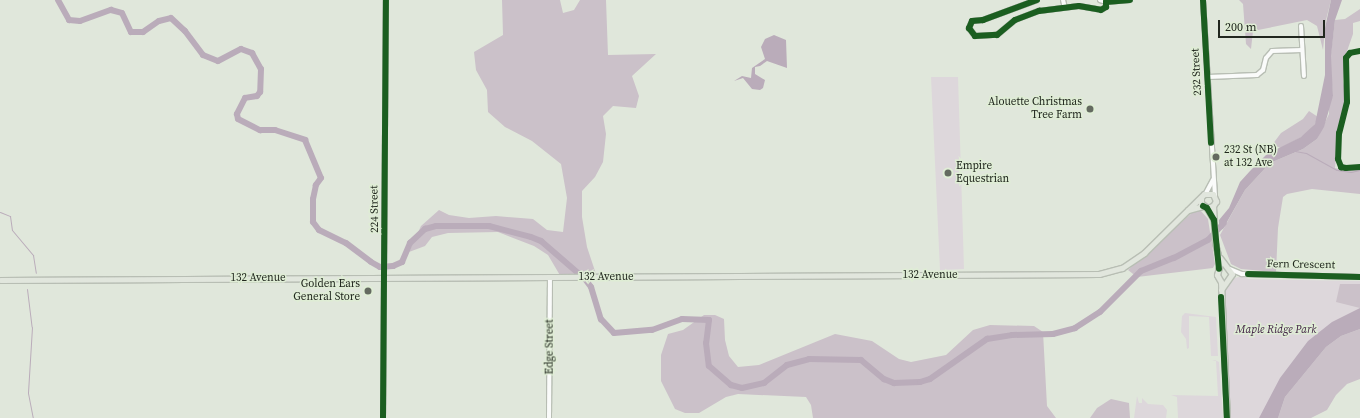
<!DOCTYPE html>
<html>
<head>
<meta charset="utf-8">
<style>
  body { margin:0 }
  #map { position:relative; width:1360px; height:418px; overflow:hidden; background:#e0e7db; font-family:"Source Serif 4",serif }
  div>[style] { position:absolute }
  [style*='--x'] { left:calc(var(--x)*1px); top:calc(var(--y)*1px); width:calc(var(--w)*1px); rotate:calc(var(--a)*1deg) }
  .green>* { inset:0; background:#ddd7db }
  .forest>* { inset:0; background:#cbc1c9 }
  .water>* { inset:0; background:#baacba }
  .stream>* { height:1px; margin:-0.5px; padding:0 0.5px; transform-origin:0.5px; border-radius:0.5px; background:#baacba }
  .river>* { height:6px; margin:-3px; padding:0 3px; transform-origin:3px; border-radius:3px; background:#baacba }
  .roads { filter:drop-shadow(1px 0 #b8beb4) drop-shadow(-1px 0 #b8beb4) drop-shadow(0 1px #b8beb4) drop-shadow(0 -1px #b8beb4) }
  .minor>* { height:4px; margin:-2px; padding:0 2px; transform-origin:2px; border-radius:2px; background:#fafbfa }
  .major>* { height:5px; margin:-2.5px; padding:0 2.5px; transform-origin:2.5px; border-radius:2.5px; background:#e1e6dd }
  .cycleway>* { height:6px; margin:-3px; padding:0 3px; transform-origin:3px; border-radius:3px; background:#1b5e20 }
  .dots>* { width:11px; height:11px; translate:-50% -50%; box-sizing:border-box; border:2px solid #dfedd5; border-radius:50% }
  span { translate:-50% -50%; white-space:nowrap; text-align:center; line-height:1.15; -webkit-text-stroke:3px #dfedd5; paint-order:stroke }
  .street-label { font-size:11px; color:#21271e }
  .poi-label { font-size:11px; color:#21271e }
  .right { translate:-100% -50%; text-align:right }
  .left { translate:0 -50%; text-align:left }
  .park-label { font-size:11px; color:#412145; font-style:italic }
  .scale { position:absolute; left:1218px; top:20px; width:107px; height:18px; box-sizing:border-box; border:2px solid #21271e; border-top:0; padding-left:5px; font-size:12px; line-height:14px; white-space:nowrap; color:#21271e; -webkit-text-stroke:3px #dfedd5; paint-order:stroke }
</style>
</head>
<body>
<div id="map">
  <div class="green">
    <div style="clip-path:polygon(931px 77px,958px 77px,964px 269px,940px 270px)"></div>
    <div style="clip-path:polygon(1242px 276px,1248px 279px,1360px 281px,1360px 329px,1341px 336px,1326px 347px,1285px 397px,1278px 418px,1231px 418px,1224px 291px,1232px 279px)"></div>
    <div style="clip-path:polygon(1185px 313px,1216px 317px,1218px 356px,1211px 356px,1209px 317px,1189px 316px,1189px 348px,1187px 349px,1186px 339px,1181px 332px,1182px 316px)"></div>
    <div style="clip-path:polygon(1212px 360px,1215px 360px,1219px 362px,1223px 418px,1178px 418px,1177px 397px,1171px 395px,1218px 396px,1216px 361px)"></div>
    <div style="clip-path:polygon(1137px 396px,1139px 403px,1142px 403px,1142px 398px,1148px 404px,1163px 405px,1167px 410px,1166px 418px,1134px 418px)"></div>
  </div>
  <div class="forest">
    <div style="clip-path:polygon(502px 0,560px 0,563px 13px,574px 10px,580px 0,606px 0,608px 55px,656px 54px,632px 76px,639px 96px,636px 108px,613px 106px,603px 116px,606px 134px,603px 162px,595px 177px,582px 191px,582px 217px,587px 247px,597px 277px,561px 277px,548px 255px,534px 246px,498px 232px,448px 233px,432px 237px,425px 246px,409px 252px,421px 226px,439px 210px,449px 215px,469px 218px,496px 216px,533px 219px,547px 230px,563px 232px,567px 198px,561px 164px,532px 141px,505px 127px,488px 112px,487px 90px,476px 70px,474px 52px,503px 35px)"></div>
    <div style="clip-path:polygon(1239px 0,1331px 0,1326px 20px,1323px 50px,1317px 26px,1307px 20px,1253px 31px,1251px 49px,1246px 44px,1243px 4px)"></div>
    <div style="clip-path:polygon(1360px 9px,1360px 21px,1353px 23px,1353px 34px,1345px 57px,1343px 81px,1347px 101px,1339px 129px,1335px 168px,1346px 171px,1360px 169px,1360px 194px,1312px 189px,1287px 194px,1283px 197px,1278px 228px,1276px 272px,1241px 269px,1231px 264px,1220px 235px,1245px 190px,1270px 163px,1303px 149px,1317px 139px,1329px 114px,1329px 103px,1333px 96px,1330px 61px,1335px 20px,1345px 19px)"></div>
    <div style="clip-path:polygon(1309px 111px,1318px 117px,1315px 124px,1305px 135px,1281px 148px,1272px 145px,1281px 133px,1303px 119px)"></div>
    <div style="clip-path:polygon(1194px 211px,1201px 211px,1208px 219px,1215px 264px,1213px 268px,1137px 277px,1128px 270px)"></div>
    <div style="clip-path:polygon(1340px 284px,1360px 284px,1360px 308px,1336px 302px)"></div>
    <div style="clip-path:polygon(704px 315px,715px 315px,724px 319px,725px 340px,729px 356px,738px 367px,759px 365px,835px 334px,872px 341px,899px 359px,911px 362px,946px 355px,973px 330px,990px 325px,1034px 326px,1043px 332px,1047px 406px,1056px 418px,813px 418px,811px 405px,806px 397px,738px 394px,726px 397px,699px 413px,685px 413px,675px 409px,661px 381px,661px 355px,668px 334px,683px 330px)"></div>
    <div style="clip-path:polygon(1360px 329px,1360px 379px,1347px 384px,1336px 395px,1327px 410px,1311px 418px,1278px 418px,1285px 397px,1326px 347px,1341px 336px)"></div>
    <div style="clip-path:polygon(1111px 399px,1129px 403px,1130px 418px,1090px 418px,1097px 408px)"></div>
  </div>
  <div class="water">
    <div style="clip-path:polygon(1331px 0,1342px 0,1335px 20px,1331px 56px,1333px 96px,1324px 127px,1317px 139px,1303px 149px,1270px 163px,1245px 190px,1223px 229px,1219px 230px,1219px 220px,1229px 208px,1240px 182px,1250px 171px,1267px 154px,1301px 137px,1315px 124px,1325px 75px,1325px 28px)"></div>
    <div style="clip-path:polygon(774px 35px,786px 40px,787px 68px,767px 61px,760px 66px,755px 67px,755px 74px,765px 80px,763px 88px,760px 90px,752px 89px,743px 78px,734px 81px,742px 76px,751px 78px,752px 68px,765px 59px,761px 47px,765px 39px)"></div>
    <div style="clip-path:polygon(1360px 308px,1360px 329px,1341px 336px,1326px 347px,1285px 397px,1278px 418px,1259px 418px,1280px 378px,1308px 341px,1332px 322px)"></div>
  </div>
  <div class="stream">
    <div style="--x:1295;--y:151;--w:11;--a:10"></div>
    <div style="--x:1306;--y:153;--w:35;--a:29"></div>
    <div style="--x:1337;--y:170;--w:14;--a:8"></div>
    <div style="--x:1351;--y:172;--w:9;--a:-13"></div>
    <div style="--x:0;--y:212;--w:11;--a:22"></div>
    <div style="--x:10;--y:216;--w:14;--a:82"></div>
    <div style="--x:12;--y:230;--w:33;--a:50"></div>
    <div style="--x:33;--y:255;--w:18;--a:81"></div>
    <div style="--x:27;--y:289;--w:38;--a:83"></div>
    <div style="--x:32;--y:327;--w:66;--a:93.5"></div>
    <div style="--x:28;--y:393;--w:25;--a:79"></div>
  </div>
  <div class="river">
    <div style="--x:58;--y:0;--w:23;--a:61"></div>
    <div style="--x:69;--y:20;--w:11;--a:5"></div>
    <div style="--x:80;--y:21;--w:33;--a:-20"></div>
    <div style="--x:111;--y:10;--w:11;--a:15"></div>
    <div style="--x:122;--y:13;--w:21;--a:65"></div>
    <div style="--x:131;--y:32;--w:12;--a:0"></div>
    <div style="--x:143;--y:32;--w:19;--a:-35"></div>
    <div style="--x:159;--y:21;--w:12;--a:-14"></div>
    <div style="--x:171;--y:18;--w:19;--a:43"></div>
    <div style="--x:185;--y:31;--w:30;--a:53"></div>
    <div style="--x:203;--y:55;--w:16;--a:22"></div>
    <div style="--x:218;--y:61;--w:26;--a:-28"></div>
    <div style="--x:241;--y:49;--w:12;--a:20"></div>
    <div style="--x:252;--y:53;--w:18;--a:61"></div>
    <div style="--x:261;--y:69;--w:23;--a:92"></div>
    <div style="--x:260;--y:92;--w:5;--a:127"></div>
    <div style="--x:257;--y:96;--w:12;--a:171"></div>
    <div style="--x:245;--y:98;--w:18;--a:117"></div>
    <div style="--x:237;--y:114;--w:5;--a:79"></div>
    <div style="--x:238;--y:119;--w:25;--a:27"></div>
    <div style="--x:260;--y:130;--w:15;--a:0"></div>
    <div style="--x:275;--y:130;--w:32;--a:18"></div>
    <div style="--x:305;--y:140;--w:41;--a:67.2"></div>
    <div style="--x:321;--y:178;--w:9;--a:126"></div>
    <div style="--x:316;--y:185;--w:14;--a:102"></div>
    <div style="--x:313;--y:199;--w:23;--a:90"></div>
    <div style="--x:313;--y:222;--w:10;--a:53"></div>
    <div style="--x:319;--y:230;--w:30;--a:26"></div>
    <div style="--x:346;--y:243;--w:31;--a:37"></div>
    <div style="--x:371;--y:262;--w:10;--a:29"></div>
    <div style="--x:380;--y:267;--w:13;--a:-4"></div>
    <div style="--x:393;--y:266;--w:10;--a:-24"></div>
    <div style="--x:402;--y:262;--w:21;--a:-67"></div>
    <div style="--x:410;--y:243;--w:21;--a:-43"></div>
    <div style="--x:425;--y:229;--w:11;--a:-15"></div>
    <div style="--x:436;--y:226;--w:53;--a:0"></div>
    <div style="--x:489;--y:226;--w:43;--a:14.7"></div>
    <div style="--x:531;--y:237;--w:11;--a:22"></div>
    <div style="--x:541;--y:241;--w:58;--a:40.8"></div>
    <div style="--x:585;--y:279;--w:10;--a:53"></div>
    <div style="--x:591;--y:287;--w:34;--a:73"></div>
    <div style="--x:601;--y:319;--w:19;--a:47"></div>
    <div style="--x:614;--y:333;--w:38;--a:-5"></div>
    <div style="--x:652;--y:330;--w:32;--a:-20"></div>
    <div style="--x:682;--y:319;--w:27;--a:2"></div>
    <div style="--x:709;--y:320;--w:23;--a:97"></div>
    <div style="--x:706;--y:343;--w:23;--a:83"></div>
    <div style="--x:709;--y:366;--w:29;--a:41"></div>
    <div style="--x:731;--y:385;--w:11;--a:15"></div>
    <div style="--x:742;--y:388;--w:23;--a:-13"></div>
    <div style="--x:764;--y:383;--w:29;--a:-38"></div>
    <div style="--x:787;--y:365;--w:23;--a:-15"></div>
    <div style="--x:809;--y:359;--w:52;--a:1.1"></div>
    <div style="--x:861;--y:360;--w:30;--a:40"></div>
    <div style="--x:884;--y:379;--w:11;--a:22"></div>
    <div style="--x:894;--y:383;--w:26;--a:-2"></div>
    <div style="--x:920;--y:382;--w:10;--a:-17"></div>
    <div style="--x:930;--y:379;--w:70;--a:-35.1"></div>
    <div style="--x:987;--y:339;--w:25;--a:-9"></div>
    <div style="--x:1012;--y:335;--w:41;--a:-1.4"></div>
    <div style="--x:1053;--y:334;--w:23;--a:-15"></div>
    <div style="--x:1075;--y:328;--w:30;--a:-33"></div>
    <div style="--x:1100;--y:312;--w:58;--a:-45"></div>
    <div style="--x:1141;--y:271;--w:35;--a:-22"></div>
    <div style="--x:1174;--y:258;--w:38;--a:-28"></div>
    <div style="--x:1208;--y:240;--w:23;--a:-47"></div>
  </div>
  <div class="roads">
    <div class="minor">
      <div style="--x:1037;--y:0;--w:58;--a:159.7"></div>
      <div style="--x:983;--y:20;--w:11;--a:175"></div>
      <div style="--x:972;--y:21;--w:8;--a:113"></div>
      <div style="--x:969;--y:28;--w:10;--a:53"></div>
      <div style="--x:975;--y:36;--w:22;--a:-3"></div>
      <div style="--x:997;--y:35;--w:23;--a:-40"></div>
      <div style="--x:1015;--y:20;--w:26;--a:-21"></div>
      <div style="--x:1039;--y:11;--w:40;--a:-7.1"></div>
      <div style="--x:1079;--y:6;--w:22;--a:10"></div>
      <div style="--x:1101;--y:10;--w:6;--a:-31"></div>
      <div style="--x:1106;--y:7;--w:5;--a:-90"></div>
      <div style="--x:1106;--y:2;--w:24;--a:-5"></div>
      <div style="--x:1063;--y:0;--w:8;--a:76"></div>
      <div style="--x:1100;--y:0;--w:6;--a:18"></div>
      <div style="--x:1203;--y:0;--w:196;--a:86.5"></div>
      <div style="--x:1301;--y:26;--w:50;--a:86.6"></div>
      <div style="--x:1208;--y:77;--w:49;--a:-2.3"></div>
      <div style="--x:1257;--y:75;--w:8;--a:-40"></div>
      <div style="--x:1263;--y:70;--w:12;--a:-76"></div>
      <div style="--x:1266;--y:58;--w:9;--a:-49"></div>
      <div style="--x:1272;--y:51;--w:30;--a:-2"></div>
      <div style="--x:1206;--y:193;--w:15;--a:-62"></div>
      <div style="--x:1230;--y:269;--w:13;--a:23"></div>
      <div style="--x:1242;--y:274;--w:118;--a:1.5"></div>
      <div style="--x:383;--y:418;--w:418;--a:-89.6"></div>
      <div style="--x:549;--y:418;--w:141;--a:-89.6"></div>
    </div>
    <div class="major">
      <div style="--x:1213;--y:206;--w:37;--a:87"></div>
      <div style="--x:1215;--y:243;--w:21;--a:76"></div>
      <div style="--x:1220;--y:263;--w:12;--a:104"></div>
      <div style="--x:1217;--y:275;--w:8;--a:60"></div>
      <div style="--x:1221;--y:282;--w:136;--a:87.5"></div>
      <div style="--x:1207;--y:208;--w:14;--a:60"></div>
      <div style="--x:1188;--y:210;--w:16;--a:-15"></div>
      <div style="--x:1220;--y:258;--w:20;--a:53"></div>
      <div style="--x:1232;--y:274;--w:19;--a:125"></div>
      <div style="--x:0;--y:280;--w:1099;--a:-0.31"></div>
      <div style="--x:1099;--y:274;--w:24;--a:-15"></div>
      <div style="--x:1122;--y:268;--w:27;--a:-34"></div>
      <div style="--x:1144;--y:253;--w:84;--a:-44.5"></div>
      <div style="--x:1204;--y:194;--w:9;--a:0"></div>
      <div style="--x:1213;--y:194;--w:8;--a:67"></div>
      <div style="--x:1216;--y:201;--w:6;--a:121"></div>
      <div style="--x:1213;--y:206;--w:6;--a:162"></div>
      <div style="--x:1207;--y:208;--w:8;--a:-140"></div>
      <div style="--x:1201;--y:203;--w:5;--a:-90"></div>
    </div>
  </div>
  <div class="cycleway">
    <div style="--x:1037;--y:0;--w:58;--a:159.7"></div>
    <div style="--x:983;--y:20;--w:11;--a:175"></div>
    <div style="--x:972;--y:21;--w:8;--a:113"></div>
    <div style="--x:969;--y:28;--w:10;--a:53"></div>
    <div style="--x:975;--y:36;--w:22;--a:-3"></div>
    <div style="--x:997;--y:35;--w:23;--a:-40"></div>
    <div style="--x:1015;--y:20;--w:26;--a:-21"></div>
    <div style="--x:1039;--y:11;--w:40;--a:-7.1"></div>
    <div style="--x:1079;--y:6;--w:22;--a:10"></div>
    <div style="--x:1101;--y:10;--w:6;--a:-31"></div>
    <div style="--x:1106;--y:7;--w:5;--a:-90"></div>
    <div style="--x:1106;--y:2;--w:24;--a:-5"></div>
    <div style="--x:1203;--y:0;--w:143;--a:86.8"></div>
    <div style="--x:1360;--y:51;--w:10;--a:169"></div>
    <div style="--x:1350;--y:53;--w:6;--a:129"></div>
    <div style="--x:1346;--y:58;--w:44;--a:88.7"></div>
    <div style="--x:1347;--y:102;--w:32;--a:104"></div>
    <div style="--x:1339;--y:133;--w:26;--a:92"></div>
    <div style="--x:1338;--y:159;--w:9;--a:69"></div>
    <div style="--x:1341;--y:167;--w:5;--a:11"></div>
    <div style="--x:1346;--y:168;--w:14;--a:-4"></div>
    <div style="--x:1203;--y:206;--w:4;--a:27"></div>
    <div style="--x:1207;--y:208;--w:14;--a:60"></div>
    <div style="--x:1214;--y:220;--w:49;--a:84.2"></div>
    <div style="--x:1248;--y:274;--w:112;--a:1.5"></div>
    <div style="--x:1221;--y:297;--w:121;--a:87.2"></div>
    <div style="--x:383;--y:418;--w:418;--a:-89.6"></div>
  </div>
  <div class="dots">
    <div style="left:1090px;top:109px;background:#646a60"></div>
    <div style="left:1216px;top:157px;background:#646a60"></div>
    <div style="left:948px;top:173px;background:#646a60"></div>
    <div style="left:368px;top:291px;background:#646a60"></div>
  </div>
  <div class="street-label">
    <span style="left:1197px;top:72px;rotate:-93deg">232 Street</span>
    <span style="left:375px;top:209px;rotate:-91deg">224 Street</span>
    <span style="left:1301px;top:265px;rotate:1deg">Fern Crescent</span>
    <span style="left:930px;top:275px">132 Avenue</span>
    <span style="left:606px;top:277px">132 Avenue</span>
    <span style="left:258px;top:278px">132 Avenue</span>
    <span style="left:550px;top:347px;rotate:-90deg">Edge Street</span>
  </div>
  <div class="poi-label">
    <span class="right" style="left:1082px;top:109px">Alouette Christmas<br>Tree Farm</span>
    <span class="left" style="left:1224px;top:157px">232 St (NB)<br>at 132 Ave</span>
    <span class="left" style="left:956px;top:173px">Empire<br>Equestrian</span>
    <span class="right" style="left:360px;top:291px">Golden Ears<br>General Store</span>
  </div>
  <div class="park-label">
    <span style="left:1276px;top:330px">Maple Ridge Park</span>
  </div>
  <div class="scale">200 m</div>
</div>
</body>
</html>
